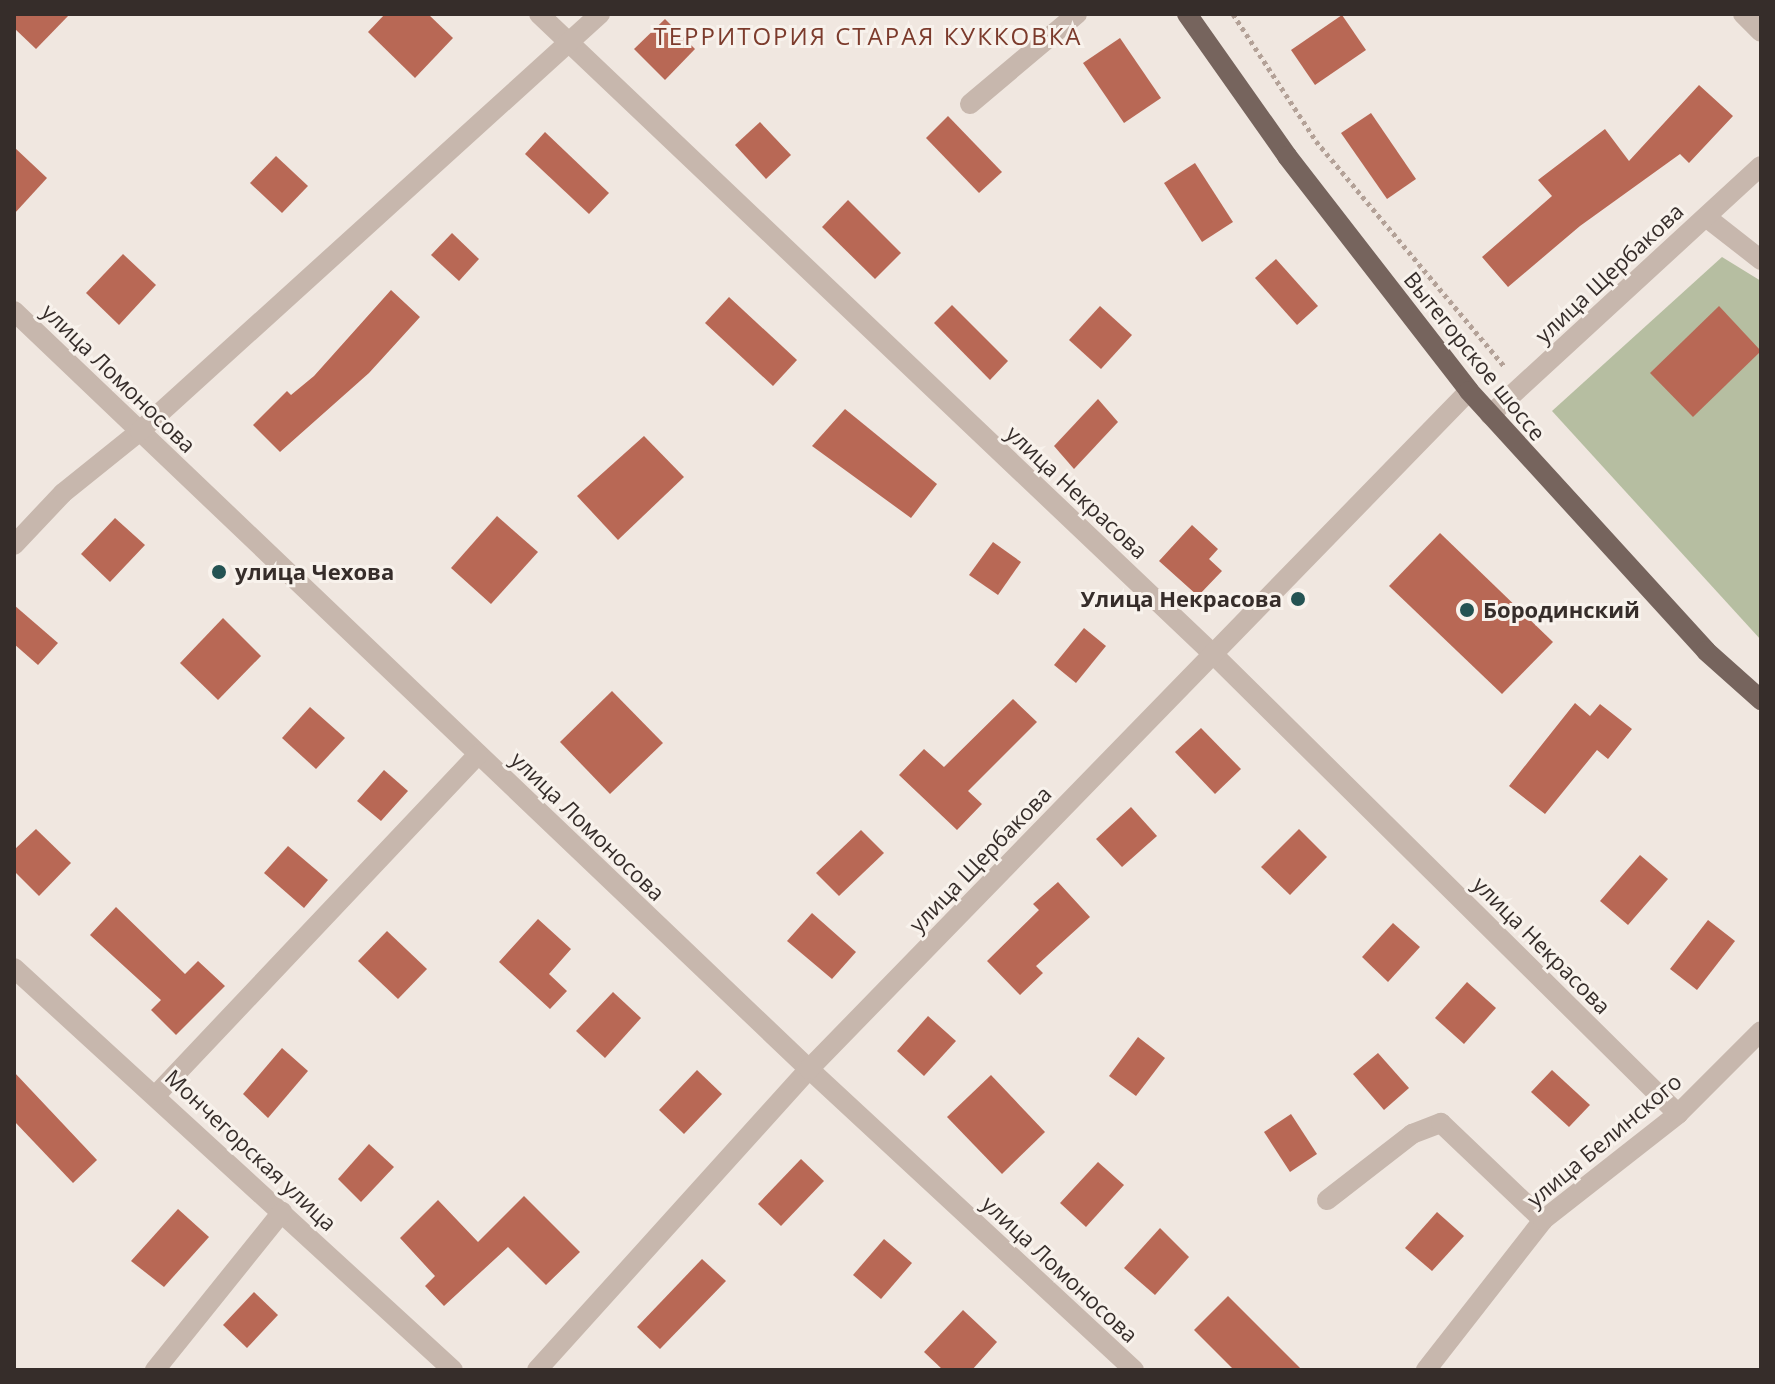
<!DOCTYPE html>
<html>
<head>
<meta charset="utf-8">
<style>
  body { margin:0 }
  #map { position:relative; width:1775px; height:1384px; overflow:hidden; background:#f0e7e0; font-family:"Open Sans",sans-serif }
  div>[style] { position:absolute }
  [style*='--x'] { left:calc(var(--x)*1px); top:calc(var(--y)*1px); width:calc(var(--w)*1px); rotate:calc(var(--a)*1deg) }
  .green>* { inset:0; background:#b6bea1 }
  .building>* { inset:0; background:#b86855 }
  .path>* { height:5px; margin-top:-2.5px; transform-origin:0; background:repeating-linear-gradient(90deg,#b3a197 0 4px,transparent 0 8px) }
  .minor>* { height:20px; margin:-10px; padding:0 10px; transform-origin:10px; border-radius:10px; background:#c7b7ad }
  .major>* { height:20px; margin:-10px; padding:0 10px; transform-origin:10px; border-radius:10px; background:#76645d }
  .dots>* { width:22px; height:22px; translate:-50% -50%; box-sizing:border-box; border:4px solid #f8f2ec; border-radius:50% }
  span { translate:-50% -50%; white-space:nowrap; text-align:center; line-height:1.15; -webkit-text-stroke:6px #f8f2ec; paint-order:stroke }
  .street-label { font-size:22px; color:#362d2a }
  .poi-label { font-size:22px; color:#362d2a; font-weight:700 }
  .left { translate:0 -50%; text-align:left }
  .right { translate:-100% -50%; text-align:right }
  .neighbourhood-label { font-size:24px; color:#7c3b2c; letter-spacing:2px }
  .frame { position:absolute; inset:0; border:16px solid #362d2a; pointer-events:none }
</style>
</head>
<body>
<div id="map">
  <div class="green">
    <div style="clip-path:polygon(1722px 257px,1761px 281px,1761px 640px,1552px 411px)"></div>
  </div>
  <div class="building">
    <div style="clip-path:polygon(14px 14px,70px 14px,36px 49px,14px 28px)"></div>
    <div style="clip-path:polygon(385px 14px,428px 14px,453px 38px,415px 78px,368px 32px)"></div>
    <div style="clip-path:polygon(1342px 15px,1366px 50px,1315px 85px,1291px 50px)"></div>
    <div style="clip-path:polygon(665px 19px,695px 49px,665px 80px,634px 49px)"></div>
    <div style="clip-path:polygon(1120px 38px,1161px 98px,1124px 123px,1083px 63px)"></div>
    <div style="clip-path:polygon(1699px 85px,1733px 116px,1689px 163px,1680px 154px,1580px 226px,1508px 287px,1482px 257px,1552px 196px,1538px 180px,1605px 129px,1629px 161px)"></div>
    <div style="clip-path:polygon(1371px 113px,1416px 179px,1387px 199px,1341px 133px)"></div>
    <div style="clip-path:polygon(948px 116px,1002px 172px,979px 193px,926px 138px)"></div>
    <div style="clip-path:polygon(760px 122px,791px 155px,766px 179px,735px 145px)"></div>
    <div style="clip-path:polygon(545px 132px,609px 193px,589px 214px,525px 154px)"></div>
    <div style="clip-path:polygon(14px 147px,47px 178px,14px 214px)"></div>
    <div style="clip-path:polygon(276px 156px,308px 186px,282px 213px,250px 183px)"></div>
    <div style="clip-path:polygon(1195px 163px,1233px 222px,1202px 242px,1164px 183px)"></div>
    <div style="clip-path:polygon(848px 200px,901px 253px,875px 279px,822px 227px)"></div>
    <div style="clip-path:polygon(452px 233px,479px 259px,459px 281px,431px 255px)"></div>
    <div style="clip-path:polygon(123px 254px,156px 285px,119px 325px,86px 293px)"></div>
    <div style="clip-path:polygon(1276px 259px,1318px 306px,1297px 325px,1255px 278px)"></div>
    <div style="clip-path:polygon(391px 290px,420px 317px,369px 373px,280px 452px,253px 425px,287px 391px,291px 395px,314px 376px)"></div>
    <div style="clip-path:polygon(729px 297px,797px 360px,773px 386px,705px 323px)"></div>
    <div style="clip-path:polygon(952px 305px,1008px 361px,990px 380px,934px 323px)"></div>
    <div style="clip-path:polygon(1100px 306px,1132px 335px,1101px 369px,1069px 340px)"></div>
    <div style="clip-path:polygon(1719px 306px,1761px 351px,1693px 417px,1650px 373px)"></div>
    <div style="clip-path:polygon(1098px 399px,1118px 422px,1074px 469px,1054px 446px)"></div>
    <div style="clip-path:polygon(845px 409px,937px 484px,911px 518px,812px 446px)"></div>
    <div style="clip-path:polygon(644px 436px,684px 477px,618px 540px,577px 496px)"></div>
    <div style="clip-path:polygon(497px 516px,538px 552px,491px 604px,451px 568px)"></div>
    <div style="clip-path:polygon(115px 518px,145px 545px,110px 582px,81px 554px)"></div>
    <div style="clip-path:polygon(1192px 525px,1218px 549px,1209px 559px,1222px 571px,1198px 596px,1159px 561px)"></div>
    <div style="clip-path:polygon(1440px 533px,1553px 642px,1502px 694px,1389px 586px)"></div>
    <div style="clip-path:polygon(993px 542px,1021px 562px,998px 595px,969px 575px)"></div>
    <div style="clip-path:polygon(14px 605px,58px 643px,38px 665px,14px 644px)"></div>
    <div style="clip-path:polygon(223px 618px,261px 656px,218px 700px,180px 663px)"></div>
    <div style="clip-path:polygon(1084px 628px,1106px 646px,1076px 683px,1054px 665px)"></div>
    <div style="clip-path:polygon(612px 691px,663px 743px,610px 794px,560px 742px)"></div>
    <div style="clip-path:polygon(1013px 699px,1037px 722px,968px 791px,982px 804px,957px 830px,899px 775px,924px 749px,944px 767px)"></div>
    <div style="clip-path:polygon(1575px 703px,1590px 716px,1600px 704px,1632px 729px,1608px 759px,1597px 750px,1545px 814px,1509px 786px)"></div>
    <div style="clip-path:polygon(310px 707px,345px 738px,316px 769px,282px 738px)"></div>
    <div style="clip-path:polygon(1201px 728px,1241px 769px,1215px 794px,1175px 752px)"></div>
    <div style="clip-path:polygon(384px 770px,408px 791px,381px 821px,357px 801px)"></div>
    <div style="clip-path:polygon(1131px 807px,1157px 836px,1122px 867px,1096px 839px)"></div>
    <div style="clip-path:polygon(36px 829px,71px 863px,39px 896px,14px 871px,14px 850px)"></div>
    <div style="clip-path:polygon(1299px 829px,1327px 857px,1290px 895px,1261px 867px)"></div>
    <div style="clip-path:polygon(861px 830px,884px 853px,839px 896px,816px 873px)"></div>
    <div style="clip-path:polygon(288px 846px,328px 880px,304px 908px,264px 873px)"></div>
    <div style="clip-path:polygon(1640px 855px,1668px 879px,1628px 925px,1600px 901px)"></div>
    <div style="clip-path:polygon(1058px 882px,1090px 917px,1036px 966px,1043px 973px,1020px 995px,987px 961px,1039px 910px,1033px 904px)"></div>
    <div style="clip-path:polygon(116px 907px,185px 974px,198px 961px,225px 986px,176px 1035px,151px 1010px,161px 1000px,90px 935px)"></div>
    <div style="clip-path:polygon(812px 913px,856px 952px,832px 979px,787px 941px)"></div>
    <div style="clip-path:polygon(538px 919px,571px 949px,549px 974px,567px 991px,550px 1009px,499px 962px)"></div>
    <div style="clip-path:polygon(1708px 920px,1735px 941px,1697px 990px,1670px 969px)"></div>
    <div style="clip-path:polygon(1393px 923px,1420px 947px,1388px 982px,1362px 957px)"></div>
    <div style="clip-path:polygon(387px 931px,427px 969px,398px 999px,358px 961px)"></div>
    <div style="clip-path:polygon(1467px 982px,1496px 1008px,1464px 1044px,1435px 1018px)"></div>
    <div style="clip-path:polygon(613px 992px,641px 1018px,605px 1058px,576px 1031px)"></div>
    <div style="clip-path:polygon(928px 1016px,956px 1041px,924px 1076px,897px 1051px)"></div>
    <div style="clip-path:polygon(1138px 1037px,1165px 1058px,1136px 1096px,1109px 1076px)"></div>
    <div style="clip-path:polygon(282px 1048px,308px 1071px,268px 1118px,243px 1094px)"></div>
    <div style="clip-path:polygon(1378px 1053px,1409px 1088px,1384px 1110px,1353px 1074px)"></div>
    <div style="clip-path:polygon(697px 1070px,722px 1094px,684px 1134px,659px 1110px)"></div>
    <div style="clip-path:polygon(1552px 1070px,1590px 1105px,1569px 1127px,1531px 1092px)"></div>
    <div style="clip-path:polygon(14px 1072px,97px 1160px,73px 1183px,14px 1121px)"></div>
    <div style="clip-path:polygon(991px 1075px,1045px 1132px,1002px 1174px,947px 1117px)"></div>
    <div style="clip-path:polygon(1291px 1114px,1317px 1154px,1290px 1172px,1264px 1132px)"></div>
    <div style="clip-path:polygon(369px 1144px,394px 1167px,361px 1202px,338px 1179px)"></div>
    <div style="clip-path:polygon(801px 1159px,824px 1181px,781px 1226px,758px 1204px)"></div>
    <div style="clip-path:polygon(1098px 1162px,1124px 1185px,1086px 1227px,1060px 1203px)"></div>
    <div style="clip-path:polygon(524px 1196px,580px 1252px,546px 1285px,508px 1247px,444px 1306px,425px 1286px,435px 1276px,400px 1238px,438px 1200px,478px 1242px)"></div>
    <div style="clip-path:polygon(178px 1209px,209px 1237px,164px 1287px,131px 1261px)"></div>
    <div style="clip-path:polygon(1437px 1212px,1464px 1236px,1432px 1271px,1405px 1248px)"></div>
    <div style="clip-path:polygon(1160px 1228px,1189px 1257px,1155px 1295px,1124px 1268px)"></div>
    <div style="clip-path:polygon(884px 1239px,912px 1263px,881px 1299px,853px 1275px)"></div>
    <div style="clip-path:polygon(702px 1259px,726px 1281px,660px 1349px,637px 1327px)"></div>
    <div style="clip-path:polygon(254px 1292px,278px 1315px,247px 1348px,223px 1325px)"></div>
    <div style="clip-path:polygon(1228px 1296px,1302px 1370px,1234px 1370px,1194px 1330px)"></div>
    <div style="clip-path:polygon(963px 1310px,997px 1342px,972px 1370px,943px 1370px,924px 1352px)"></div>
  </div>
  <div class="path">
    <div style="--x:1233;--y:14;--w:152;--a:56.8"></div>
    <div style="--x:1316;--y:141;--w:295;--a:50.1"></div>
  </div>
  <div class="minor">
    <div style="--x:539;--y:14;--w:929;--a:43.52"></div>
    <div style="--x:1213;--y:654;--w:654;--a:44.69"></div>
    <div style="--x:1743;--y:14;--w:25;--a:45"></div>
    <div style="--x:970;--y:104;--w:140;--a:-40.1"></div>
    <div style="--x:1706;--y:217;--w:70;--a:38"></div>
    <div style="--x:14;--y:311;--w:1098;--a:43.64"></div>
    <div style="--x:809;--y:1069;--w:443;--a:42.8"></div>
    <div style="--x:1490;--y:415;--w:368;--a:-42.6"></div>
    <div style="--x:14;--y:545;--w:71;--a:-46.7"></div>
    <div style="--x:63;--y:493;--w:99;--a:-38.8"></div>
    <div style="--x:140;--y:431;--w:621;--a:-42.19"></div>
    <div style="--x:14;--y:968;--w:595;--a:42.48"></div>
    <div style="--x:156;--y:1095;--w:469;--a:-46.6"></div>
    <div style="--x:1327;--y:1200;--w:108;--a:-37.8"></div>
    <div style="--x:1412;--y:1134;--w:31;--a:-21"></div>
    <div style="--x:1441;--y:1123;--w:141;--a:43.6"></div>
    <div style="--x:155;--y:1370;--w:203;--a:-51.2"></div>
    <div style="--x:537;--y:1370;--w:406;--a:-47.9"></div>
    <div style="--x:809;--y:1069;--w:946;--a:-45.77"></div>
    <div style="--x:1426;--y:1370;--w:190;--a:-52"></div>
    <div style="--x:1543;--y:1220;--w:172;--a:-38.1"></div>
    <div style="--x:1678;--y:1114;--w:117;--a:-45"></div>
  </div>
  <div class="major">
    <div style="--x:1187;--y:14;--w:174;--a:54.8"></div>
    <div style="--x:1287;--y:156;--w:297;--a:52.2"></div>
    <div style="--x:1469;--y:391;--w:352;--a:47.6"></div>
    <div style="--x:1706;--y:651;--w:74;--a:41.7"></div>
  </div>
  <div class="dots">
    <div style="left:219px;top:572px;background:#245353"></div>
    <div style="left:1298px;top:599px;background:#245353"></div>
    <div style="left:1467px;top:610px;background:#245353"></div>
  </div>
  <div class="street-label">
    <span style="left:1609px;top:273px;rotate:-43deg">улица Щербакова</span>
    <span style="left:1475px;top:356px;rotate:51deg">Вытегорское шоссе</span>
    <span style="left:119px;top:378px;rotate:44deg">улица Ломоносова</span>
    <span style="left:1077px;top:492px;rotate:43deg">улица Некрасова</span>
    <span style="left:588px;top:826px;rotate:44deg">улица Ломоносова</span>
    <span style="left:980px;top:859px;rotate:-46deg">улица Щербакова</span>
    <span style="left:1542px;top:945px;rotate:45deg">улица Некрасова</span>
    <span style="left:1604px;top:1140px;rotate:-40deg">улица Белинского</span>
    <span style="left:251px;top:1150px;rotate:43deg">Мончегорская улица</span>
    <span style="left:1060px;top:1269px;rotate:43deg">улица Ломоносова</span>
  </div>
  <div class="poi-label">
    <span class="left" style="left:235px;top:572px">улица Чехова</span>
    <span class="right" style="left:1282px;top:599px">Улица Некрасова</span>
    <span class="left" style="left:1483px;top:610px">Бородинский</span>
  </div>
  <div class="neighbourhood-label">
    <span style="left:868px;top:36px">ТЕРРИТОРИЯ СТАРАЯ КУККОВКА</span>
  </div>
  <div class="frame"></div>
</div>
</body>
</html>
